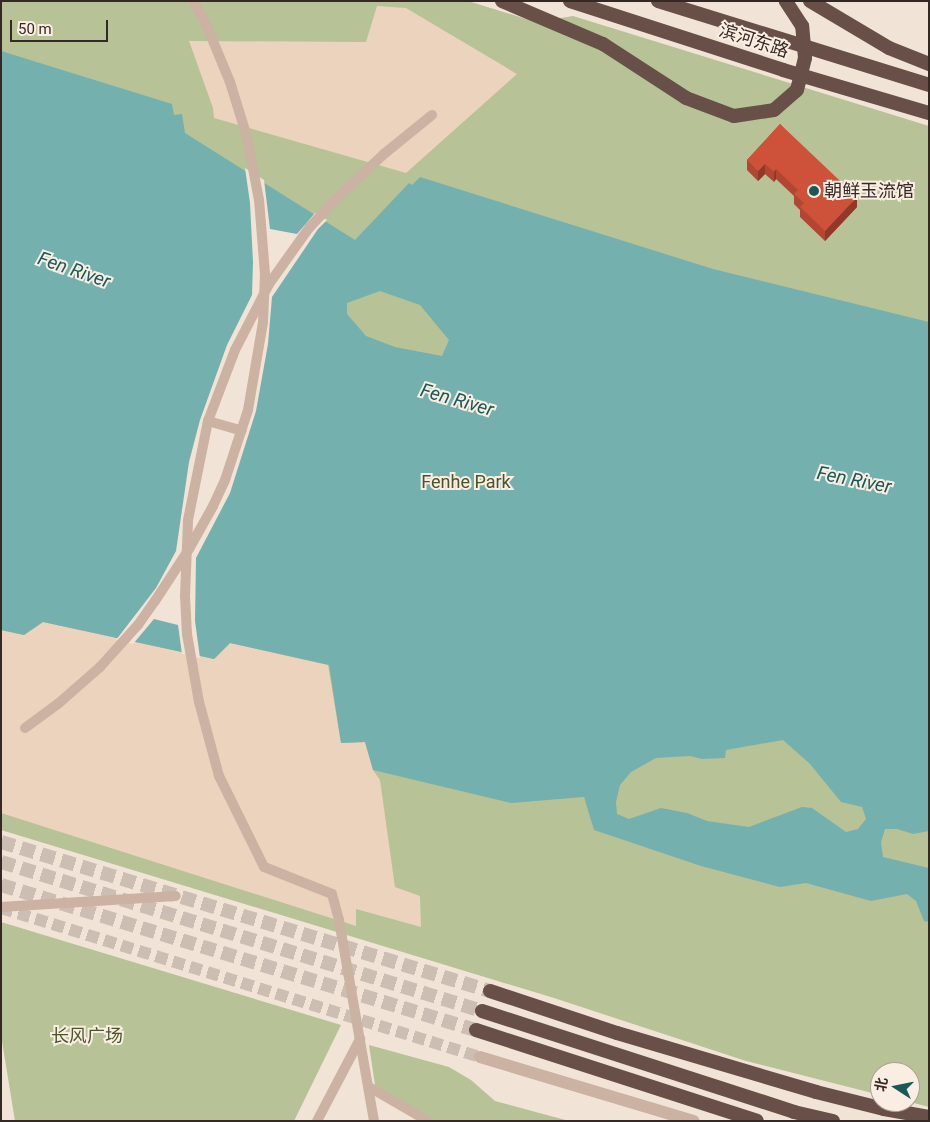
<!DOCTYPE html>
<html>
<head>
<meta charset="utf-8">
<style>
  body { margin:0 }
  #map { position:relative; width:930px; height:1122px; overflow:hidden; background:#f2e3d7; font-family:Roboto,"Noto Sans SC",sans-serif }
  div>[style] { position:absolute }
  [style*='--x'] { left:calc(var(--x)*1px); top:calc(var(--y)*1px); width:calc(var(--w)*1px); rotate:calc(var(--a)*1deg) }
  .green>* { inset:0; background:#b7c296 }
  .plaza>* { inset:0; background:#ecd3bd }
  .water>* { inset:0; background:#74b1ae }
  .pier>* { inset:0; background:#f2e3d7 }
  .tertiary-tunnel>* { height:12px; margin-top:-6px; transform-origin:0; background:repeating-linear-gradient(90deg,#ccbeb3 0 12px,transparent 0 18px) }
  .trunk-tunnel>* { height:14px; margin-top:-7px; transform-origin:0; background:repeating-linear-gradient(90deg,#ccbeb3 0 14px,transparent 0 21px) }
  .pedestrian>* { height:10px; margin:-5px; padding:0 5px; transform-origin:5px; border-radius:5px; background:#cbb2a3 }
  .tertiary>* { height:12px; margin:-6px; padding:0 6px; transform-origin:6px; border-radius:6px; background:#cbb2a3 }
  .trunk>* { height:14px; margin:-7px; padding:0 7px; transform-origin:7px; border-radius:7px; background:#685048 }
  .trunk-bridge>* { height:14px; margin:-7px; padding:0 7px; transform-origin:7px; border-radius:7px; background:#685048 }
  .wall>* { inset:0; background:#b14632 }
  .shaded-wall>* { inset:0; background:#903929 }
  .building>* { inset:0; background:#ce513a }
  .dots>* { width:14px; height:14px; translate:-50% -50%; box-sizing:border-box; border:2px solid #faeee3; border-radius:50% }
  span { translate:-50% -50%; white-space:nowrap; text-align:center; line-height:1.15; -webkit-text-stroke:4px #faeee3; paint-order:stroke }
  .street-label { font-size:18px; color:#352925 }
  .poi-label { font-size:18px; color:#352925 }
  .left { translate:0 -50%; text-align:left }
  .park-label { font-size:18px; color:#485528 }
  .water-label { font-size:19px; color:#195958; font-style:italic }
  .frame { position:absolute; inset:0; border:2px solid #352925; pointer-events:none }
  .north { position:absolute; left:870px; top:1062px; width:50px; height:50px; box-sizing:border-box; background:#faeee3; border:1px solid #ab9f97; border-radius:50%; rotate:281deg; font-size:14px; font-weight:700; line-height:20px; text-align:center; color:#352925 }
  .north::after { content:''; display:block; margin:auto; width:18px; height:22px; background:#195958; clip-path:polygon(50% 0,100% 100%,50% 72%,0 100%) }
  .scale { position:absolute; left:10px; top:20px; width:98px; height:22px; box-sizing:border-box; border:2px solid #352925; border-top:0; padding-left:6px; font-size:15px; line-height:18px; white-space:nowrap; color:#352925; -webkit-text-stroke:4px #faeee3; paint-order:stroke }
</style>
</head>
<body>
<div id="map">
  <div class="green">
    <div style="clip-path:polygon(1px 1px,468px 1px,536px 22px,573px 16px,929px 126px,929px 1107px,910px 1102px,910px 1072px,880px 1072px,880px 1095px,746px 1061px,554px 998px,1px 830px)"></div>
    <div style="clip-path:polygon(1px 922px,341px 1025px,294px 1121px,15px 1121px,1px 1035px)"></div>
    <div style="clip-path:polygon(369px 1045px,449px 1067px,471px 1080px,495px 1101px,569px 1121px,432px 1121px,375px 1085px)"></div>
  </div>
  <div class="plaza">
    <div style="clip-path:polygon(377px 6px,406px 8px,517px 74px,406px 173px,214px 118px,213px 108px,189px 41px,366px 42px)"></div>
    <div style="clip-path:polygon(43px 622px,214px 659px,230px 643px,328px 665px,341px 743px,365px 742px,373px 770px,380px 780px,395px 887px,420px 896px,421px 927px,356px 909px,356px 926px,1px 813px,1px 630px,24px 635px)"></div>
  </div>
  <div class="water">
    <div style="clip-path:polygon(evenodd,1px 51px,172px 104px,174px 115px,182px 114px,185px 133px,355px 240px,409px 183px,412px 185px,420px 177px,713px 269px,929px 322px,929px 831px,913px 834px,897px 829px,885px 829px,881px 842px,883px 857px,929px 868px,929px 922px,924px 921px,916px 901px,907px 894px,871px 901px,806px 883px,780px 887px,701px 866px,594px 830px,584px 797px,511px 803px,373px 770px,365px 742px,341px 743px,329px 665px,230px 643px,214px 659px,43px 622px,24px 635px,1px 630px,1px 51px,380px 291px,420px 305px,449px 340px,442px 356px,395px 347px,366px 336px,347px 314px,347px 303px,380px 291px,1px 51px,783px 740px,810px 764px,841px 802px,862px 807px,866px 819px,858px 829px,846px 832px,812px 808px,802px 807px,749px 827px,707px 821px,687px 813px,661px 808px,629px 819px,617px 814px,616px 802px,620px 785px,631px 772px,656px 758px,690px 756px,702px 759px,725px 758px,726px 750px,783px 740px)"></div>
  </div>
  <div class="pier">
    <div style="clip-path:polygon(245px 168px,264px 180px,270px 229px,297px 234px,315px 213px,327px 220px,318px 229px,272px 297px,268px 344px,256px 411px,230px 493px,196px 558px,195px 621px,200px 658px,182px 654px,178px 625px,154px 619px,133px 644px,116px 640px,156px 588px,176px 551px,189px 462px,200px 420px,227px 345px,252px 295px,253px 262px,250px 203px)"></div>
  </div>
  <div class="tertiary-tunnel">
    <div style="--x:1;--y:908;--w:502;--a:17.28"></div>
  </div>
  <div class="trunk-tunnel">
    <div style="--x:1;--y:842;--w:511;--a:16.95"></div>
    <div style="--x:1;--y:862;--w:504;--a:17.21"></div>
    <div style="--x:1;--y:885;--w:497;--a:17"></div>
  </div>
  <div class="pedestrian">
    <div style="--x:208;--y:421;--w:35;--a:16"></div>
    <div style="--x:25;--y:728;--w:42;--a:-36.3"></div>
    <div style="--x:59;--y:703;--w:55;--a:-41.3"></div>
    <div style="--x:100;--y:667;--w:57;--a:-47.9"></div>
    <div style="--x:138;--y:625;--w:29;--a:-55"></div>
    <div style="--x:155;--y:601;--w:62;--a:-56.8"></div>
    <div style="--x:189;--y:549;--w:49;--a:-60.8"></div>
    <div style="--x:213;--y:506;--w:29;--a:-65"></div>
    <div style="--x:225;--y:480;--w:74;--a:-71.8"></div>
    <div style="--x:248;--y:410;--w:89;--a:-80.3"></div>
    <div style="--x:263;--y:322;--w:48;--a:-87.6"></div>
    <div style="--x:265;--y:274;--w:74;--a:-94.6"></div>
    <div style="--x:259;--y:200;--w:64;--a:-100.8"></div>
    <div style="--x:247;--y:137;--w:58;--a:-107.2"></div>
    <div style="--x:230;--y:82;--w:63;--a:-112.5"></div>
    <div style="--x:206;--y:24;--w:26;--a:-119"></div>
    <div style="--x:1;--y:907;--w:175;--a:-3.6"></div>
    <div style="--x:369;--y:1087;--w:68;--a:30"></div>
    <div style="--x:317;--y:1121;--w:93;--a:-62.3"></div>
    <div style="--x:374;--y:1121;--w:204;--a:-99.9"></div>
    <div style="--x:339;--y:920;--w:27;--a:-105"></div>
    <div style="--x:332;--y:894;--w:73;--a:-158.3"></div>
    <div style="--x:264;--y:867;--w:102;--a:-116.3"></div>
    <div style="--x:219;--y:776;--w:77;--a:-105.1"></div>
    <div style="--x:199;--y:702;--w:69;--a:-100"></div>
    <div style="--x:187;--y:634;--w:38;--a:-93"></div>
    <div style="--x:185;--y:596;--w:76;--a:-87.7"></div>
    <div style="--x:188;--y:520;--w:101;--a:-78.6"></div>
    <div style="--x:208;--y:421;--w:76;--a:-69.2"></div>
    <div style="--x:235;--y:350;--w:74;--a:-62.7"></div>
    <div style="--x:269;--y:284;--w:69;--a:-54.5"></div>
    <div style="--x:309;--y:228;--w:40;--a:-47"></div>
    <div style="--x:336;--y:199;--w:66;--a:-43.2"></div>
    <div style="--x:384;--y:154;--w:62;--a:-39.1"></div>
  </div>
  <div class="tertiary">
    <div style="--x:480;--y:1057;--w:223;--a:16.7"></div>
  </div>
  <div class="trunk">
    <div style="--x:570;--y:1;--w:224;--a:17.9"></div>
    <div style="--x:783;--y:70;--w:152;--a:16.4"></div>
    <div style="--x:658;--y:1;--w:284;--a:17.2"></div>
    <div style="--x:810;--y:1;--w:92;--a:30.7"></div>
    <div style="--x:889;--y:48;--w:43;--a:21.8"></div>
    <div style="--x:490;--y:991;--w:134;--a:18.3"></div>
    <div style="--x:617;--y:1033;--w:208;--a:16.5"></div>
    <div style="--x:816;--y:1092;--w:70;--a:14"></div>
    <div style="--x:884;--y:1109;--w:46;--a:10.1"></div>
    <div style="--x:482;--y:1011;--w:328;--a:17.9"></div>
    <div style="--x:794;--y:1112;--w:40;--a:13"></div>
    <div style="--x:476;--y:1030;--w:295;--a:17.9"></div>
  </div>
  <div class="trunk-bridge">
    <div style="--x:502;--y:1;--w:110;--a:23.1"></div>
    <div style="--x:603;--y:44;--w:99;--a:33"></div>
    <div style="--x:686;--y:98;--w:51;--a:20.6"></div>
    <div style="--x:734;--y:116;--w:40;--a:-8.5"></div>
    <div style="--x:774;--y:110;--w:30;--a:-41"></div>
    <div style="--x:797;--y:90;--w:33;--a:-76"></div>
    <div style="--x:805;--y:58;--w:32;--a:-95"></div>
    <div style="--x:802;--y:26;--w:30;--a:-123"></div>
  </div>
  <div class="wall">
    <div style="clip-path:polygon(780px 124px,857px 207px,825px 241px,800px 217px,800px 210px,794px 204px,794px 196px,776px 179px,774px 182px,765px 174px,758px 181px,747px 170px,747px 160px)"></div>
  </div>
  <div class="shaded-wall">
    <div style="clip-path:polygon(765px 164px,765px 174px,758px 181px,758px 171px)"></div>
    <div style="clip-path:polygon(776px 169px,776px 179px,774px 182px,774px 172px)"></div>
    <div style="clip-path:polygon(857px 197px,857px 207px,825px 241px,825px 231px)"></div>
  </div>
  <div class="building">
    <div style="clip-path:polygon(780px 124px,857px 197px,825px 231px,800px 207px,804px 203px,794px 194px,798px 190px,776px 169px,774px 172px,765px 164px,758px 171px,747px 160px)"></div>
  </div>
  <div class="dots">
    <div style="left:814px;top:191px;background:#195958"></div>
  </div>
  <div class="street-label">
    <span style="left:754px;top:41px;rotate:18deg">滨河东路</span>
  </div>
  <div class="poi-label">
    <span class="left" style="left:824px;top:191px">朝鲜玉流馆</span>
  </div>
  <div class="park-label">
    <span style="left:466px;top:482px">Fenhe Park</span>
    <span style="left:87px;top:1036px">长风广场</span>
  </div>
  <div class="water-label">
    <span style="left:74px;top:270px;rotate:19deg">Fen River</span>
    <span style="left:457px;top:400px;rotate:16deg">Fen River</span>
    <span style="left:854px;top:480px;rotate:11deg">Fen River</span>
  </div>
  <div class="frame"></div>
  <div class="north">北</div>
  <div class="scale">50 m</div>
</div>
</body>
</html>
